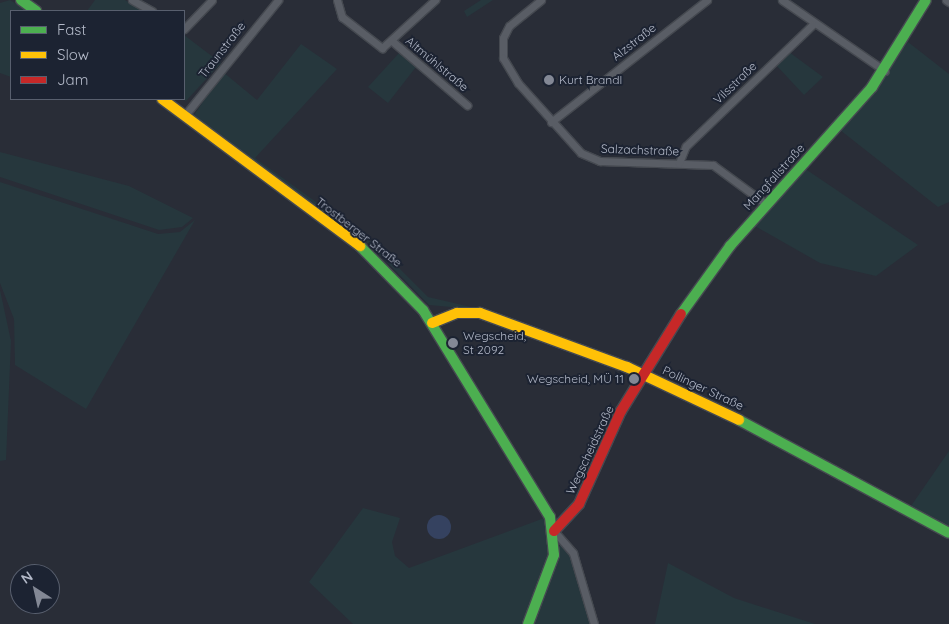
<!DOCTYPE html>
<html>
<head>
<meta charset="utf-8">
<style>
  body { margin:0 }
  #map { position:relative; width:949px; height:624px; overflow:hidden; background:#292d37; font-family:Quicksand,sans-serif }
  div>[style] { position:absolute }
  [style*='--x'] { left:calc(var(--x)*1px); top:calc(var(--y)*1px); width:calc(var(--w)*1px); rotate:calc(var(--a)*1deg) }
  .green>* { inset:0; background:#26373d }
  .water>* { inset:0; background:#354260 }
  .round { border-radius:50% }
  .roads { filter:drop-shadow(1px 0 #454950) drop-shadow(-1px 0 #454950) drop-shadow(0 1px #454950) drop-shadow(0 -1px #454950) }
  .street>* { height:7px; margin:-3.5px; padding:0 3.5px; transform-origin:3.5px; border-radius:3.5px; background:#595d65 }
  .fast>* { height:10px; margin:-5px; padding:0 5px; transform-origin:5px; border-radius:5px; background:#4caf50 }
  .slow>* { height:10px; margin:-5px; padding:0 5px; transform-origin:5px; border-radius:5px; background:#ffc107 }
  .jam>* { height:10px; margin:-5px; padding:0 5px; transform-origin:5px; border-radius:5px; background:#c62828 }
  .dots>* { width:14px; height:14px; translate:-50% -50%; box-sizing:border-box; border:2px solid #1c2332; border-radius:50% }
  span { translate:-50% -50%; white-space:nowrap; text-align:center; line-height:1.15; -webkit-text-stroke:4px #1c2332; paint-order:stroke }
  .street-label { font-size:12px; color:#b3b9c8 }
  .poi-label { font-size:12px; color:#b3b9c8 }
  .left { translate:0 -50%; text-align:left }
  .right { translate:-100% -50%; text-align:right }
  .legend { position:absolute; left:10px; top:10px; width:175px; height:90px; box-sizing:border-box; background:#1c2332; border:1px solid #585f6e; margin:0; padding:6px 9px; list-style:none; font-size:15px; color:#b3b9c8 }
  .legend li { display:flex; align-items:center; gap:10px; height:25px }
  .legend b { width:25px; border:1px solid #585f6e }
  .north { position:absolute; left:10px; top:564px; width:50px; height:50px; box-sizing:border-box; background:#1c2332; border:1px solid #585f6e; border-radius:50%; rotate:325deg; font-size:14px; font-weight:700; line-height:20px; text-align:center; color:#b3b9c8 }
  .north::after { content:''; display:block; margin:auto; width:18px; height:22px; background:#838895; clip-path:polygon(50% 0,100% 100%,50% 72%,0 100%) }
</style>
</head>
<body>
<div id="map">
  <div class="green">
    <div style="clip-path:polygon(10px 0,27px 11px,11px 11px,11px 77px,0 73px,0 3px)"></div>
    <div style="clip-path:polygon(95px 0,125px 0,144px 11px,87px 11px)"></div>
    <div style="clip-path:polygon(481px 0,493px 0,467px 17px,464px 11px)"></div>
    <div style="clip-path:polygon(184px 35px,221px 63px,186px 101px,182px 99px)"></div>
    <div style="clip-path:polygon(908px 42px,949px 74px,949px 202px,938px 207px,840px 130px)"></div>
    <div style="clip-path:polygon(301px 44px,337px 69px,255px 158px,377px 246px,428px 297px,484px 310px,429px 305px,371px 246px,194px 115px,223px 72px,257px 100px)"></div>
    <div style="clip-path:polygon(789px 52px,823px 77px,804px 95px,775px 64px)"></div>
    <div style="clip-path:polygon(399px 53px,416px 67px,388px 103px,368px 87px)"></div>
    <div style="clip-path:polygon(0 152px,129px 186px,193px 218px,182px 227px,159px 230px,0 177px)"></div>
    <div style="clip-path:polygon(804px 168px,918px 245px,876px 276px,820px 263px,753px 225px)"></div>
    <div style="clip-path:polygon(0 182px,158px 234px,180px 232px,195px 220px,86px 409px,15px 365px,14px 319px,0 283px)"></div>
    <div style="clip-path:polygon(0 290px,11px 341px,6px 460px,0 461px)"></div>
    <div style="clip-path:polygon(949px 451px,949px 527px,911px 506px)"></div>
    <div style="clip-path:polygon(363px 508px,400px 518px,392px 542px,395px 556px,409px 568px,547px 517px,548px 561px,524px 624px,353px 624px,309px 582px)"></div>
    <div style="clip-path:polygon(561px 542px,567px 545px,592px 624px,532px 624px)"></div>
    <div style="clip-path:polygon(668px 563px,734px 598px,815px 624px,655px 624px)"></div>
  </div>
  <div class="water">
    <div class="round" style="left:427px;top:515px;width:24px;height:24px"></div>
  </div>
  <div class="roads">
    <div class="street">
      <div style="--x:132;--y:0;--w:23;--a:29"></div>
      <div style="--x:337;--y:0;--w:18;--a:74"></div>
      <div style="--x:342;--y:17;--w:51;--a:37.8"></div>
      <div style="--x:382;--y:48;--w:72;--a:-42.2"></div>
      <div style="--x:541;--y:0;--w:41;--a:140.9"></div>
      <div style="--x:509;--y:26;--w:13;--a:117"></div>
      <div style="--x:503;--y:38;--w:20;--a:90"></div>
      <div style="--x:503;--y:58;--w:29;--a:59"></div>
      <div style="--x:518;--y:83;--w:94;--a:48"></div>
      <div style="--x:581;--y:153;--w:21;--a:23"></div>
      <div style="--x:600;--y:161;--w:113;--a:2"></div>
      <div style="--x:713;--y:165;--w:66;--a:36.3"></div>
      <div style="--x:782;--y:0;--w:125;--a:34.6"></div>
      <div style="--x:946;--y:0;--w:4;--a:34"></div>
      <div style="--x:184;--y:29;--w:40;--a:-46"></div>
      <div style="--x:392;--y:41;--w:99;--a:40.5"></div>
      <div style="--x:185;--y:115;--w:148;--a:-51"></div>
      <div style="--x:551;--y:122;--w:198;--a:-38"></div>
      <div style="--x:679;--y:163;--w:18;--a:-68"></div>
      <div style="--x:686;--y:146;--w:176;--a:-43.8"></div>
      <div style="--x:554;--y:531;--w:29;--a:49"></div>
      <div style="--x:573;--y:553;--w:74;--a:73.5"></div>
    </div>
    <div class="fast">
      <div style="--x:21;--y:0;--w:19;--a:36"></div>
      <div style="--x:360;--y:246;--w:90;--a:45.5"></div>
      <div style="--x:423;--y:310;--w:243;--a:58.5"></div>
      <div style="--x:550;--y:517;--w:38;--a:84"></div>
      <div style="--x:554;--y:555;--w:74;--a:110.6"></div>
      <div style="--x:681;--y:314;--w:84;--a:-54.2"></div>
      <div style="--x:730;--y:246;--w:213;--a:-48.2"></div>
      <div style="--x:872;--y:87;--w:102;--a:-58.2"></div>
      <div style="--x:739;--y:420;--w:238;--a:28.3"></div>
    </div>
    <div class="slow">
      <div style="--x:162;--y:99;--w:247;--a:36.6"></div>
      <div style="--x:432;--y:323;--w:27;--a:-22"></div>
      <div style="--x:457;--y:313;--w:23;--a:0"></div>
      <div style="--x:480;--y:313;--w:157;--a:20.2"></div>
      <div style="--x:627;--y:367;--w:124;--a:25.3"></div>
    </div>
    <div class="jam">
      <div style="--x:554;--y:531;--w:37;--a:-47"></div>
      <div style="--x:579;--y:504;--w:102;--a:-65.7"></div>
      <div style="--x:621;--y:411;--w:114;--a:-58.3"></div>
    </div>
  </div>
  <div class="dots">
    <div style="left:549px;top:80px;background:#838895"></div>
    <div style="left:453px;top:343px;background:#838895"></div>
    <div style="left:634px;top:379px;background:#838895"></div>
  </div>
  <div class="street-label">
    <span style="left:634px;top:42px;rotate:-38deg">Alzstraße</span>
    <span style="left:222px;top:50px;rotate:-52deg">Traunstraße</span>
    <span style="left:437px;top:64px;rotate:40deg">Altmühlstraße</span>
    <span style="left:735px;top:83px;rotate:-44deg">Vilsstraße</span>
    <span style="left:640px;top:150px;rotate:2deg">Salzachstraße</span>
    <span style="left:774px;top:177px;rotate:-48deg">Mangfallstraße</span>
    <span style="left:359px;top:232px;rotate:38deg">Trostberger Straße</span>
    <span style="left:703px;top:388px;rotate:25deg">Pollinger Straße</span>
    <span style="left:590px;top:450px;rotate:-65deg">Wegscheidstraße</span>
  </div>
  <div class="poi-label">
    <span class="left" style="left:559px;top:80px">Kurt Brandl</span>
    <span class="left" style="left:463px;top:343px">Wegscheid,<br>St 2092</span>
    <span class="right" style="left:624px;top:379px">Wegscheid, MÜ 11</span>
  </div>
  <ul class="legend">
  <li><b style="height:6px;background:#4caf50"></b>Fast</li>
  <li><b style="height:6px;background:#ffc107"></b>Slow</li>
  <li><b style="height:6px;background:#c62828"></b>Jam</li>
  </ul>
  <div class="north">N</div>
</div>
</body>
</html>
